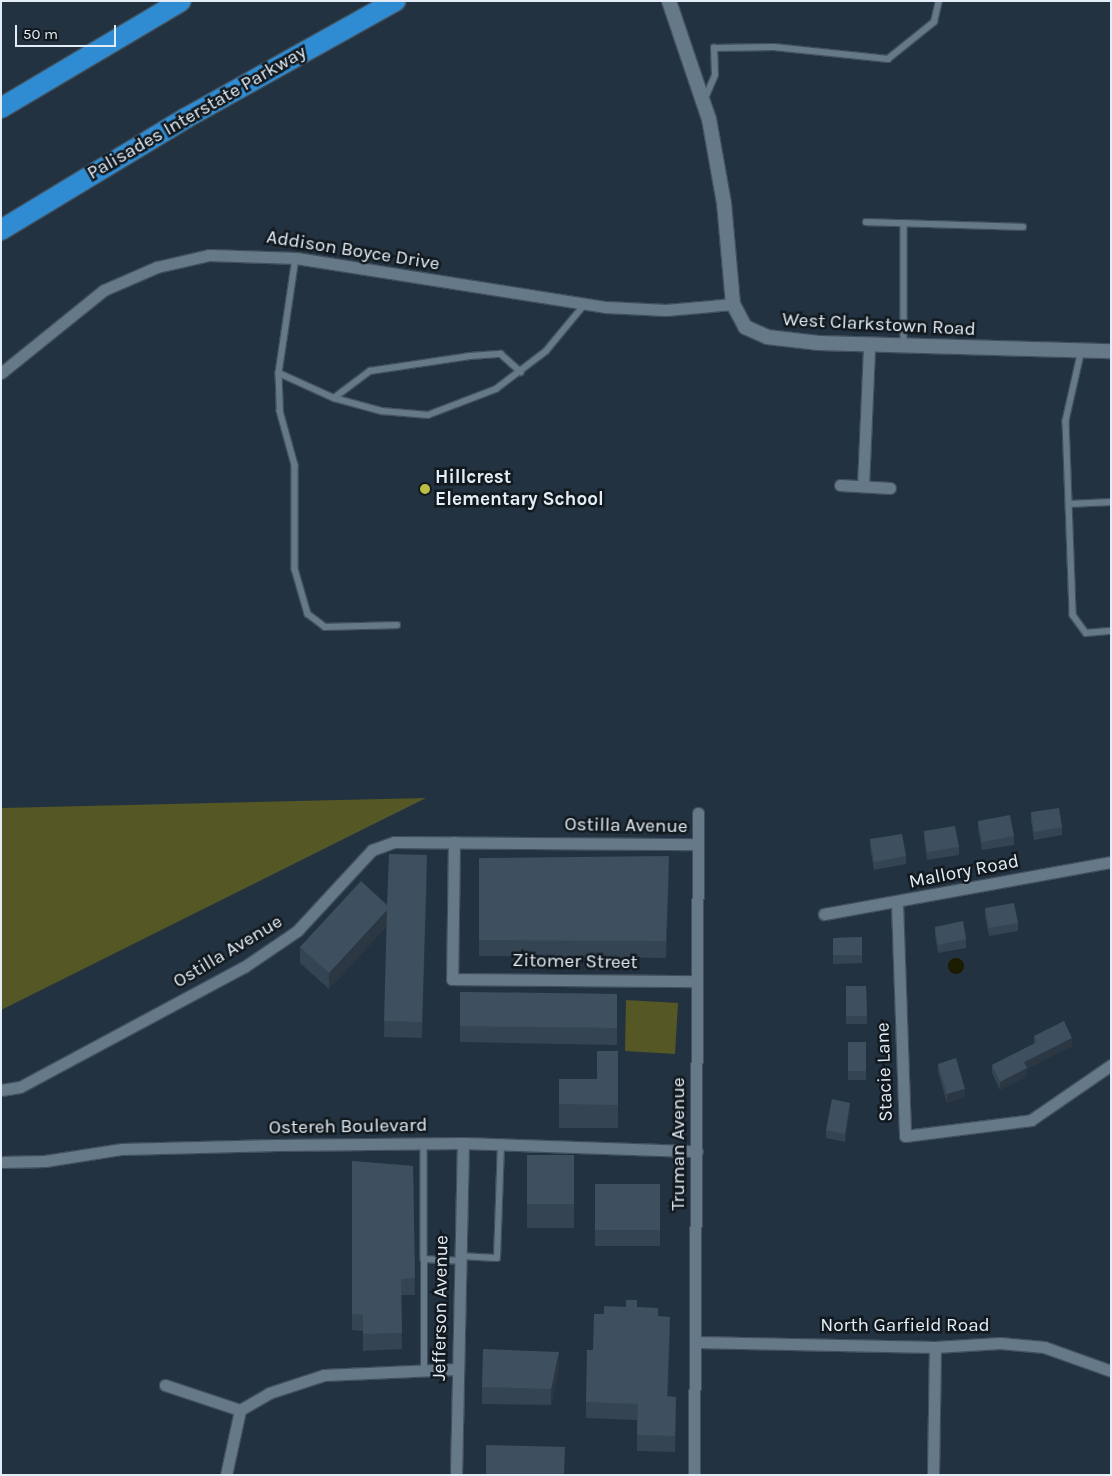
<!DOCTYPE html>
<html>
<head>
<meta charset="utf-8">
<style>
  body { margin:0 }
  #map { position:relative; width:1112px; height:1476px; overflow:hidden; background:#223240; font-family:Karla,sans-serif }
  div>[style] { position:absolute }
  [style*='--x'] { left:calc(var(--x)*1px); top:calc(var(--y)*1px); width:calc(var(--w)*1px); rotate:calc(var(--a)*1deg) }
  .green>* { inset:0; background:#555724 }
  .water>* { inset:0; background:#1b1c00 }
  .round { border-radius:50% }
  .roads { filter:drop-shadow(1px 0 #42505d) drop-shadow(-1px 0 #42505d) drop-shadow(0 1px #42505d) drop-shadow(0 -1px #42505d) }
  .service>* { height:5.5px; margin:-2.75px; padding:0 2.75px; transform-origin:2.75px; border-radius:2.75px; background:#667989 }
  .minor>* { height:11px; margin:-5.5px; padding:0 5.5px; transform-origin:5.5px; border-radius:5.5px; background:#667989 }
  .tertiary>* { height:14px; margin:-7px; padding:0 7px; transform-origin:7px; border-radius:7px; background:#667989 }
  .motorway>* { height:20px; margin:-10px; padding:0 10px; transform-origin:10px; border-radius:10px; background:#2f8cd2 }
  .wall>* { inset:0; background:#354452 }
  .shaded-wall>* { inset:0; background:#2b3742 }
  .building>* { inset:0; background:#3e4f5f }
  .dots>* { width:14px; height:14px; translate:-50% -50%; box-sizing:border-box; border:2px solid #12191f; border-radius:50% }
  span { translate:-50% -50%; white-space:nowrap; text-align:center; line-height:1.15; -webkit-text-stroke:5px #12191f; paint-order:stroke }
  .street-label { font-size:19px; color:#e3edf7 }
  .poi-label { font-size:19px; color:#e3edf7; font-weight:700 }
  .left { translate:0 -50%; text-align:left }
  .frame { position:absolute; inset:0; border:2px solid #e3edf7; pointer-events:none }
  .scale { position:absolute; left:15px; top:25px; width:101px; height:22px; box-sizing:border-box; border:2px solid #e3edf7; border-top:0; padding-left:6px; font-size:15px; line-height:18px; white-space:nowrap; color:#e3edf7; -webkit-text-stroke:4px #12191f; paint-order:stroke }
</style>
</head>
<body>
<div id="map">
  <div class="green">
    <div style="clip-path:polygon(426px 798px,1px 1010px,1px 808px)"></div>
    <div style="clip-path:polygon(626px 1000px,678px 1003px,675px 1054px,625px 1051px)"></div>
  </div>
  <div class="water">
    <div class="round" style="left:948px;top:958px;width:16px;height:16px"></div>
  </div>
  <div class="roads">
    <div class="service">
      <div style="--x:704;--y:101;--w:28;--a:-67"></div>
      <div style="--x:715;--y:75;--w:27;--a:-92"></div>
      <div style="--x:714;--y:48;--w:60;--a:-1"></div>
      <div style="--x:774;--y:47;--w:115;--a:6"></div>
      <div style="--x:888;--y:59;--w:59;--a:-38.8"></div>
      <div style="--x:934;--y:22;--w:22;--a:-77"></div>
      <div style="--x:866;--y:222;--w:157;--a:1.8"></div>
      <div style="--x:904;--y:223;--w:122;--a:90"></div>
      <div style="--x:296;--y:258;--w:116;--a:98.4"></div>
      <div style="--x:279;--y:373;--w:60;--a:24.4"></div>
      <div style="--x:334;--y:398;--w:50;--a:15.2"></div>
      <div style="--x:382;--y:411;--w:46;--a:5"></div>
      <div style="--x:428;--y:415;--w:73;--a:-20.9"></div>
      <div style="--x:496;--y:389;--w:63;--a:-37.2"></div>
      <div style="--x:546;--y:351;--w:60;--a:-50.4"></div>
      <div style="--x:1082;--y:350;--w:73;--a:102.7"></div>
      <div style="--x:1066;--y:421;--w:194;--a:87.9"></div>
      <div style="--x:1073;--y:615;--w:22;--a:54"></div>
      <div style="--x:1086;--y:633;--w:25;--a:-5"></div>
      <div style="--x:279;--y:373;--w:38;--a:88"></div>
      <div style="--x:280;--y:411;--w:56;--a:74.5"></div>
      <div style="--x:295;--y:465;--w:104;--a:90"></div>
      <div style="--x:295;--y:569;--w:47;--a:73.9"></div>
      <div style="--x:308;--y:614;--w:21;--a:37"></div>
      <div style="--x:325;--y:627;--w:72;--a:-1.6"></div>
      <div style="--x:334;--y:398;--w:45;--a:-36.9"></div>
      <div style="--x:370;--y:371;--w:101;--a:-8.5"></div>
      <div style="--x:470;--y:356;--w:31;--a:-4"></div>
      <div style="--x:501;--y:354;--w:27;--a:42"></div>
      <div style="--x:1069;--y:504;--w:42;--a:-2.7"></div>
      <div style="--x:424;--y:1143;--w:116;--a:90"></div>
      <div style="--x:424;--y:1259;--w:35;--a:3"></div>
      <div style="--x:460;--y:1256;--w:37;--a:3"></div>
      <div style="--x:497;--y:1258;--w:115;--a:-88"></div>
      <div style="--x:424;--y:1370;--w:111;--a:-90"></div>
    </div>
    <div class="minor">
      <div style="--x:1;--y:373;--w:132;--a:-38.9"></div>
      <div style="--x:104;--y:290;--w:58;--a:-23.5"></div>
      <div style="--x:157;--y:267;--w:53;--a:-13"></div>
      <div style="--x:209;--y:255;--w:87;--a:2"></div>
      <div style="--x:296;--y:258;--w:314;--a:9"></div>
      <div style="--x:606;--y:307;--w:60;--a:2.9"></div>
      <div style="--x:666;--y:310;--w:67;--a:-5.1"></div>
      <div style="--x:840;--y:485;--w:50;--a:3.4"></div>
      <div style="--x:863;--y:486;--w:140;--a:-87.5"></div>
      <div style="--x:454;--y:842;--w:137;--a:90.8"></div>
      <div style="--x:452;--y:979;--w:245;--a:0.5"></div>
      <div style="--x:897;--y:904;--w:232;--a:88"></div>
      <div style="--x:905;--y:1136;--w:127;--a:-7.2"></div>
      <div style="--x:1031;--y:1120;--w:97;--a:-34.5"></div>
      <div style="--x:824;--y:914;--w:292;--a:-10.3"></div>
      <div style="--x:1;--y:1090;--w:19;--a:-9"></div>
      <div style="--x:20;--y:1087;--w:254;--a:-28.2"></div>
      <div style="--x:244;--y:967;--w:64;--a:-34.2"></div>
      <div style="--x:297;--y:931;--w:110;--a:-47.2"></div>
      <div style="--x:372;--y:850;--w:23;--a:-20"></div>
      <div style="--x:394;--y:842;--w:304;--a:0.4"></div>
      <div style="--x:1;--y:1162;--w:44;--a:-1.3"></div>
      <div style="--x:45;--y:1161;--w:78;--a:-8.9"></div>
      <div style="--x:122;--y:1149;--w:154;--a:-1.5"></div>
      <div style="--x:276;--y:1145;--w:187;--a:-0.6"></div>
      <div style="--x:463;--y:1143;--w:234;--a:2"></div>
      <div style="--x:695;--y:1342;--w:240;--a:1.2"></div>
      <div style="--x:935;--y:1347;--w:65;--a:-3.5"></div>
      <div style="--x:1000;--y:1343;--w:44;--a:5.2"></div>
      <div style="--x:1044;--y:1347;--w:71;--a:19.7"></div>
      <div style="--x:165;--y:1385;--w:79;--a:18.4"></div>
      <div style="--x:226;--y:1475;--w:66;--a:-77.8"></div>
      <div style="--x:240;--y:1410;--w:34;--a:-30"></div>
      <div style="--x:269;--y:1393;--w:58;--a:-18.1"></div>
      <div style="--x:324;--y:1375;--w:133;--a:-2.6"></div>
      <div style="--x:456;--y:1475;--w:332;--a:-88.8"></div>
      <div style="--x:694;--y:1475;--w:662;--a:-89.65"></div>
      <div style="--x:933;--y:1475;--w:128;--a:-89.1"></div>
    </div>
    <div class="tertiary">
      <div style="--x:669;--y:1;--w:125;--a:71.3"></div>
      <div style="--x:709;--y:119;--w:85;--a:79.9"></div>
      <div style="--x:724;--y:203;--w:101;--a:84.9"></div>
      <div style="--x:733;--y:304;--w:26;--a:62"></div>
      <div style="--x:745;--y:327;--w:24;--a:24"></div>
      <div style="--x:767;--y:337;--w:52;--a:6.6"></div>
      <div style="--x:819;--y:343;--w:292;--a:1.6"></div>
    </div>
    <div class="motorway">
      <div style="--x:1;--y:108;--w:209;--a:-30.7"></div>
      <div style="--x:1;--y:230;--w:216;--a:-31.2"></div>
      <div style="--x:186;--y:118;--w:240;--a:-29.2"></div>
    </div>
  </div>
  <div class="wall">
    <div style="clip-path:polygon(1031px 812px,1062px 827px,1062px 835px,1034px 840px,1031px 821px)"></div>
    <div style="clip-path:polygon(978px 821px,1014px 836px,1014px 845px,982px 850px,978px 829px)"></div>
    <div style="clip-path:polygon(924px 831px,959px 847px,959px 855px,927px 860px,924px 839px)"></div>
    <div style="clip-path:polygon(870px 839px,906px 856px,906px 864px,874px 870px,870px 847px)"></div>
    <div style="clip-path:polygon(479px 858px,669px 873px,666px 958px,479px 956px)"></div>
    <div style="clip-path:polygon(427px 871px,422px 1038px,384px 1037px,387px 926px,329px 989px,300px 963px,300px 947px,387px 905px)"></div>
    <div style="clip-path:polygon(985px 908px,1018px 923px,1018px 931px,989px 936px,985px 916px)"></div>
    <div style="clip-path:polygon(935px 927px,966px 939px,966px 948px,938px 953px,935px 935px)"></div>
    <div style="clip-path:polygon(862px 937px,862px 963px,833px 964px,833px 938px)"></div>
    <div style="clip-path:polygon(846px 986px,866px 986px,867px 1024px,846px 1024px)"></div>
    <div style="clip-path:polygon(460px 992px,617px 994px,617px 1045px,460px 1042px)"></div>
    <div style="clip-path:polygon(1034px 1036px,1072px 1046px,1027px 1069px,1027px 1076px,1000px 1090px,992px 1073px,992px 1065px,1034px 1044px)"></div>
    <div style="clip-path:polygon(848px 1042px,866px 1042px,866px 1080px,848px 1080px)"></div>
    <div style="clip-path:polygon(618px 1051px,618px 1128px,559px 1128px,559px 1079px,597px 1079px)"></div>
    <div style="clip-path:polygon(938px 1064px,965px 1097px,947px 1103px,938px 1072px)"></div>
    <div style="clip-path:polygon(850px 1111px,845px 1142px,826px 1138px,826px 1130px)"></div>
    <div style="clip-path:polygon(527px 1155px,574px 1155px,574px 1228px,527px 1228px)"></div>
    <div style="clip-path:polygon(352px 1161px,413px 1166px,415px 1295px,401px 1295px,402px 1349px,363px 1351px,363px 1331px,352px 1330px)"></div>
    <div style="clip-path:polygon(595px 1184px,660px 1184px,660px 1246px,595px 1246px)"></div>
    <div style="clip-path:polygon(637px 1307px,658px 1316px,670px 1333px,668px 1396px,676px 1413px,675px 1452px,637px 1451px,637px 1420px,586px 1418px,586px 1402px,593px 1350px,604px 1314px)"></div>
    <div style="clip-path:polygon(559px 1368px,551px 1405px,482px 1404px,482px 1387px)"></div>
  </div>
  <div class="shaded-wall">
    <div style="clip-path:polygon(427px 855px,427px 871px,422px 1038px,422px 1022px)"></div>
    <div style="clip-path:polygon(669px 856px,669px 873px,666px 958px,666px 941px)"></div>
    <div style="clip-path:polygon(387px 910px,387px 926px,329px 989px,329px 973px)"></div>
    <div style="clip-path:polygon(1072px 1038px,1072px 1046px,1027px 1069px,1027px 1076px,1000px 1090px,1000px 1082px,1024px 1062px)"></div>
    <div style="clip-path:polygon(965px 1089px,965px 1097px,947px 1103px,947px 1094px)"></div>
    <div style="clip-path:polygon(850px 1103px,850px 1111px,845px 1142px,845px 1134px)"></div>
    <div style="clip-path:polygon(670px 1317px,670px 1333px,667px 1413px,667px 1396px)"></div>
    <div style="clip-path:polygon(559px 1352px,559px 1368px,551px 1405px,551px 1389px)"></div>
    <div style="clip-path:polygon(676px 1397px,676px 1413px,675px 1452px,675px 1436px)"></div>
  </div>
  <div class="building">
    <div style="clip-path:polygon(1059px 808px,1062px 827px,1034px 832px,1031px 812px)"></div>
    <div style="clip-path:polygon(1010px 815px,1014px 836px,982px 842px,978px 821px)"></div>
    <div style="clip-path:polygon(955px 826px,959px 847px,927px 852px,924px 831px)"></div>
    <div style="clip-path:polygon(902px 834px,906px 856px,874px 862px,870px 839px)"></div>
    <div style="clip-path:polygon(389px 854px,427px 855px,422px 1022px,384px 1021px,387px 910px,329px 973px,300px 947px,361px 881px,387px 905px)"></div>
    <div style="clip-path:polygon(669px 856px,666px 941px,479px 940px,479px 858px)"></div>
    <div style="clip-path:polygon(1014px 903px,1018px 923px,989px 928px,985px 908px)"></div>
    <div style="clip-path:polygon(963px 921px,966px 939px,938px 945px,935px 927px)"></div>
    <div style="clip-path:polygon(862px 937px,862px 955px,833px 955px,833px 938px)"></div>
    <div style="clip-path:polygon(846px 986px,866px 986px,867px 1016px,846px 1016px)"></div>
    <div style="clip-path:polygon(460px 992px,617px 994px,617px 1028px,460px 1026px)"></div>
    <div style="clip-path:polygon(1064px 1021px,1072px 1038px,1024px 1062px,1027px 1068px,1000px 1082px,992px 1065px,1037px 1042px,1034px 1036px)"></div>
    <div style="clip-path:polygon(848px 1042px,866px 1042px,866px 1071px,848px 1071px)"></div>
    <div style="clip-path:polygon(597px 1051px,618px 1051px,618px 1105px,559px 1104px,559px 1079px,597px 1079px)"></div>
    <div style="clip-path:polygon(956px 1058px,965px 1089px,947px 1094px,938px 1064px)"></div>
    <div style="clip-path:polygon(832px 1099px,850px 1103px,845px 1134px,826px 1130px)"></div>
    <div style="clip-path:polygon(527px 1155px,574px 1155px,574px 1204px,527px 1204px)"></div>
    <div style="clip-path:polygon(352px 1161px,413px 1166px,415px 1278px,401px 1279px,402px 1333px,363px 1334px,363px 1315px,352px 1314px)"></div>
    <div style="clip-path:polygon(595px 1184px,660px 1184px,660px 1230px,595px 1230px)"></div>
    <div style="clip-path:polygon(626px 1300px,637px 1300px,637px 1307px,658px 1308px,658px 1316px,670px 1317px,667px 1396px,676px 1397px,675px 1436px,637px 1435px,638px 1404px,586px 1402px,587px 1350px,593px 1350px,594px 1314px,604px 1314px,604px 1306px,626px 1307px)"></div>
    <div style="clip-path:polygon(483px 1349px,559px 1352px,551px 1389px,482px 1387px)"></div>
    <div style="clip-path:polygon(486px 1445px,565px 1447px,564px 1475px,486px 1475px)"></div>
  </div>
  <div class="dots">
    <div style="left:425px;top:489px;background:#bcbf43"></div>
  </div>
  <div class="street-label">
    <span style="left:197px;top:113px;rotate:-30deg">Palisades Interstate Parkway</span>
    <span style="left:353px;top:251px;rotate:9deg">Addison Boyce Drive</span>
    <span style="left:879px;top:325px;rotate:3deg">West Clarkstown Road</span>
    <span style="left:626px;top:826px;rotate:1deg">Ostilla Avenue</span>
    <span style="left:964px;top:872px;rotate:-11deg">Mallory Road</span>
    <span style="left:228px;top:952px;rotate:-31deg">Ostilla Avenue</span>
    <span style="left:575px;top:962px;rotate:1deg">Zitomer Street</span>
    <span style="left:885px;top:1072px;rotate:-92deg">Stacie Lane</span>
    <span style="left:348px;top:1127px;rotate:-1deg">Ostereh Boulevard</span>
    <span style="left:679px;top:1144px;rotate:-90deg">Truman Avenue</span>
    <span style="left:441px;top:1308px;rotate:-89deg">Jefferson Avenue</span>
    <span style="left:905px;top:1326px">North Garfield Road</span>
  </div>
  <div class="poi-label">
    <span class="left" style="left:435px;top:489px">Hillcrest<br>Elementary School</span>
  </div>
  <div class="frame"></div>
  <div class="scale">50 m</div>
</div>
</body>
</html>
